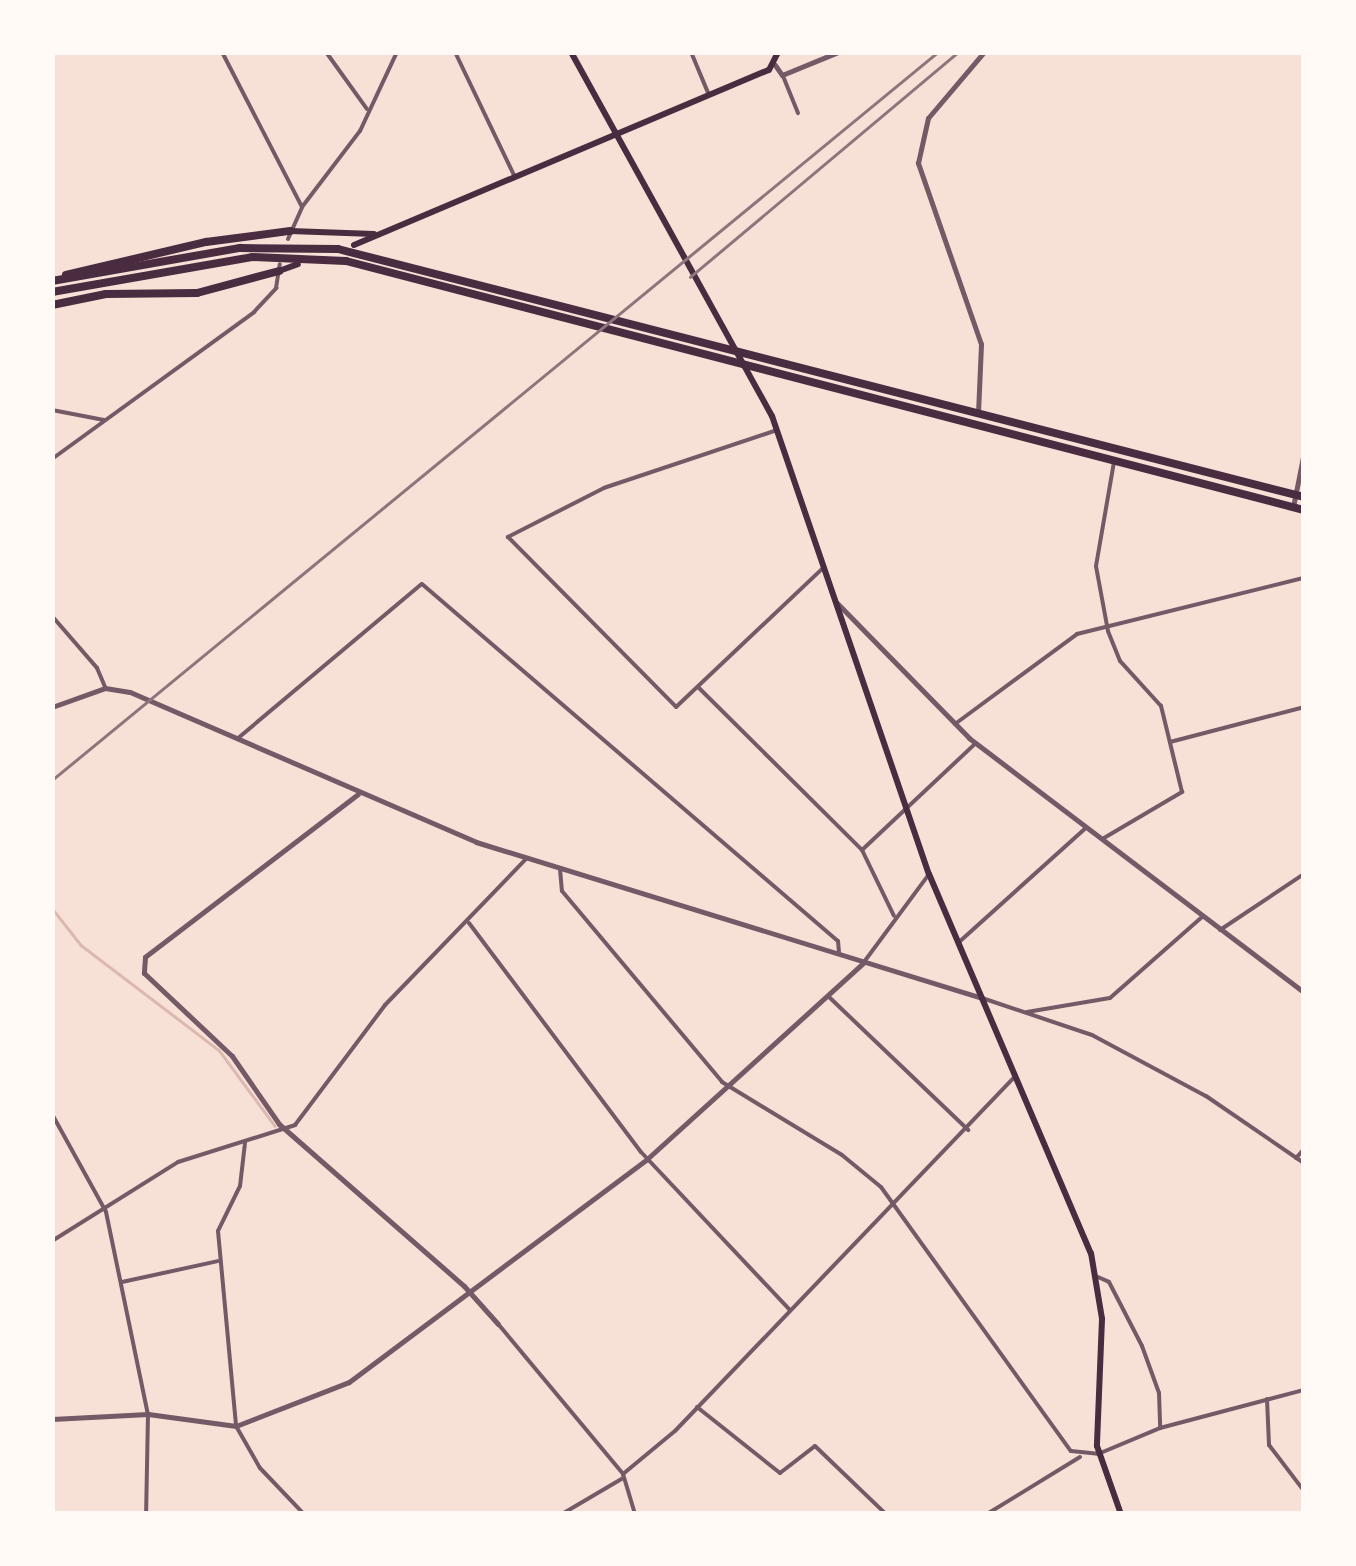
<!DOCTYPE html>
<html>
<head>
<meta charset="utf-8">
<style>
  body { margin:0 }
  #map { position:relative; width:1356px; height:1566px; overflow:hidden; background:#f7e1d7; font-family:"Times New Roman",serif }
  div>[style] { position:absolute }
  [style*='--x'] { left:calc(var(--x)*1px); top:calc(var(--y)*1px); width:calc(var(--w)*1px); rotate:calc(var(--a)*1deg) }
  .stream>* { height:2.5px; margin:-1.25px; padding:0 1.25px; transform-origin:1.25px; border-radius:1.25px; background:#dcb8b0 }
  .minor>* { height:4px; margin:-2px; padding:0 2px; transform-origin:2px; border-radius:2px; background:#755966 }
  .tertiary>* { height:5px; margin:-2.5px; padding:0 2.5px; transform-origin:2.5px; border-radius:2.5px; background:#755966 }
  .secondary>* { height:6px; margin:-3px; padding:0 3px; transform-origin:3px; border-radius:3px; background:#4a2c40 }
  .primary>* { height:6px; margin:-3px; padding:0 3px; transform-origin:3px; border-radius:3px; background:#4a2c40 }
  .trunk>* { height:8px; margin:-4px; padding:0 4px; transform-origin:4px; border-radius:4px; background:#4a2c40 }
  .rail>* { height:2.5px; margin:-1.25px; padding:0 1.25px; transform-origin:1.25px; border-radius:1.25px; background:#8f747c }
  span { translate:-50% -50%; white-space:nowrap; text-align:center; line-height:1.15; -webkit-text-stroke:8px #fffaf5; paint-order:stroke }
  .frame { position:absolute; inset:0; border:55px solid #fffaf5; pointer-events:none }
</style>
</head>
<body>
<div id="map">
  <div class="stream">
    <div style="--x:52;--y:908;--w:47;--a:51.9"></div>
    <div style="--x:81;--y:945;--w:173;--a:37.3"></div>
    <div style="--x:219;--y:1050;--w:94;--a:53.6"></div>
  </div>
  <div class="minor">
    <div style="--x:222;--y:52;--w:174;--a:62.7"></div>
    <div style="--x:326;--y:52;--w:70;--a:54.3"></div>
    <div style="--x:455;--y:52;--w:139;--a:64.4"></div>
    <div style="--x:691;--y:52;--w:47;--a:67.3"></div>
    <div style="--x:783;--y:76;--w:40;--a:68"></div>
    <div style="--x:288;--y:239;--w:35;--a:-66"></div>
    <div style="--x:302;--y:207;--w:96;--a:-52.7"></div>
    <div style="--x:360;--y:131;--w:87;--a:-64.9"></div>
    <div style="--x:52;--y:410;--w:53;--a:10.9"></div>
    <div style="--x:777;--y:430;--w:182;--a:161.5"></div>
    <div style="--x:604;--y:488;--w:108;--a:153"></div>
    <div style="--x:508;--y:537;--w:239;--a:45.3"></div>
    <div style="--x:676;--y:707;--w:204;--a:-43.4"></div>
    <div style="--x:52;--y:459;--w:250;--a:-36"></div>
    <div style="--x:254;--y:312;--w:33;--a:-47"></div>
    <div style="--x:276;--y:288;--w:24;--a:-81"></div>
    <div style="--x:1304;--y:599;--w:30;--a:90"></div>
    <div style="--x:52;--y:616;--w:69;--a:49.1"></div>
    <div style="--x:97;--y:668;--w:21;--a:67"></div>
    <div style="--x:699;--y:688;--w:230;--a:44.8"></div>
    <div style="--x:862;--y:850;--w:155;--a:-43.2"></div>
    <div style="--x:955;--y:724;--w:152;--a:-36.4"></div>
    <div style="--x:1077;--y:634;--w:234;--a:-13.9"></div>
    <div style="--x:237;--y:739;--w:241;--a:-40"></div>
    <div style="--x:422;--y:584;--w:548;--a:40.64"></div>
    <div style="--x:838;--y:941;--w:12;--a:85"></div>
    <div style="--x:1170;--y:742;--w:138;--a:-14.6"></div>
    <div style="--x:1104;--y:838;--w:91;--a:-30.5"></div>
    <div style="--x:1182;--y:792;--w:89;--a:-103.7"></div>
    <div style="--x:1161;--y:706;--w:61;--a:-132.3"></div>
    <div style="--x:1120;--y:661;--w:32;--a:-112"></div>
    <div style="--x:1108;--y:631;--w:66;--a:-100.5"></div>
    <div style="--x:1096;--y:566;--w:106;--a:-80.2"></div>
    <div style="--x:862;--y:850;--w:73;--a:64.1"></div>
    <div style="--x:560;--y:869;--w:22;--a:85"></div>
    <div style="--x:562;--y:891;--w:249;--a:50"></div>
    <div style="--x:722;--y:1082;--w:140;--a:31.3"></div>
    <div style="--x:842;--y:1155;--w:50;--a:39.4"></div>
    <div style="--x:881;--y:1187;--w:325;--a:54.3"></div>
    <div style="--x:1071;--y:1451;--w:27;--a:6"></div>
    <div style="--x:1098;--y:1454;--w:67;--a:-22.8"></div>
    <div style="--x:1160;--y:1428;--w:149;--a:-14.8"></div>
    <div style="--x:469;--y:923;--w:286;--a:53.1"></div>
    <div style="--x:641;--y:1152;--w:217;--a:46.7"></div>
    <div style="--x:1220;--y:930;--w:101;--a:-33.7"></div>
    <div style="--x:958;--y:943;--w:173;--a:-42"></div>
    <div style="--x:864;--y:962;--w:109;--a:-53.5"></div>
    <div style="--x:828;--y:996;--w:194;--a:43.7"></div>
    <div style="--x:982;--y:998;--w:116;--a:18.6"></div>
    <div style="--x:1092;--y:1035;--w:129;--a:28.2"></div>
    <div style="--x:1206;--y:1096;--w:119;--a:34.4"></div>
    <div style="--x:1027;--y:1012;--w:84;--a:-9.6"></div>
    <div style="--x:1110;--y:998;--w:123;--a:-41.4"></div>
    <div style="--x:52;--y:1114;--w:112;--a:61.1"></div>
    <div style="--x:106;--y:1212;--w:206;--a:78.3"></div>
    <div style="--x:148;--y:1414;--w:100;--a:91.1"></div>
    <div style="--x:245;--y:1143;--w:43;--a:96.6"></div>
    <div style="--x:240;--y:1186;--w:50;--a:116.1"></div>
    <div style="--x:218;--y:1231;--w:196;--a:84.7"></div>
    <div style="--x:236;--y:1426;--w:48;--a:60.3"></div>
    <div style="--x:260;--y:1468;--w:64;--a:46.3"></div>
    <div style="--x:1296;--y:1158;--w:12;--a:-48"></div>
    <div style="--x:52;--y:1241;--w:149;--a:-32.1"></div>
    <div style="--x:178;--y:1162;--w:123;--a:-17.5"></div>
    <div style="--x:295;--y:1125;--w:150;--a:-53.1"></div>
    <div style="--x:385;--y:1005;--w:203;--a:-46"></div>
    <div style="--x:1098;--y:1277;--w:12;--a:24"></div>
    <div style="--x:1109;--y:1282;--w:72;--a:62.7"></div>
    <div style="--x:1142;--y:1346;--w:50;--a:70.1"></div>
    <div style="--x:1159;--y:1393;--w:35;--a:88"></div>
    <div style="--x:122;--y:1282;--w:98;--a:-12.3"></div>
    <div style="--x:499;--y:1325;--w:194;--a:50.2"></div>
    <div style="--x:623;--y:1474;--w:42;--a:73.3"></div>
    <div style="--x:1267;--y:1399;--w:46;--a:87.5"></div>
    <div style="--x:1269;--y:1445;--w:58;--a:52.7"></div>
    <div style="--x:697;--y:1407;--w:106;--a:38.5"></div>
    <div style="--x:780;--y:1473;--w:44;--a:-37.6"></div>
    <div style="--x:815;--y:1446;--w:98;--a:43.8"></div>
    <div style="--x:623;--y:1474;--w:67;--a:-39.6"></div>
    <div style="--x:675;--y:1431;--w:492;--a:-46.2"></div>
    <div style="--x:562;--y:1514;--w:71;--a:-30.5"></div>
    <div style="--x:987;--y:1514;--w:109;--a:-31.5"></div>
  </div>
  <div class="tertiary">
    <div style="--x:775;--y:65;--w:12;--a:55"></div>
    <div style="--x:782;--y:75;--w:61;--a:-22.3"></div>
    <div style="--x:978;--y:413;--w:69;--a:-87.5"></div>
    <div style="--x:981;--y:344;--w:192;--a:-109.2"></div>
    <div style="--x:918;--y:163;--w:46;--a:-77.5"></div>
    <div style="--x:928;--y:118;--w:87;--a:-49.7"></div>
    <div style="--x:1293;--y:507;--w:56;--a:-78.7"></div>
    <div style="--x:837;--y:603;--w:189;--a:45.6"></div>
    <div style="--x:969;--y:738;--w:420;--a:37.2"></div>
    <div style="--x:52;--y:707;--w:56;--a:-19.7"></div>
    <div style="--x:105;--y:688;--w:25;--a:9"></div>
    <div style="--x:130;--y:692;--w:377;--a:23.4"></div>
    <div style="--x:476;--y:842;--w:530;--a:17.13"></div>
    <div style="--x:358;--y:794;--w:268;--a:142.6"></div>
    <div style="--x:145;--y:957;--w:16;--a:94"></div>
    <div style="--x:144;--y:973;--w:121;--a:43.3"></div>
    <div style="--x:232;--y:1056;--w:83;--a:55.3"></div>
    <div style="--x:279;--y:1124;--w:246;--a:41.2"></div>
    <div style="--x:464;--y:1286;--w:51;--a:48.2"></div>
    <div style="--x:52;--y:1419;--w:96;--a:-3"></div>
    <div style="--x:148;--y:1414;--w:89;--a:7.8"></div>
    <div style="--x:236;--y:1426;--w:121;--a:-21.3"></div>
    <div style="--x:349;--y:1382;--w:372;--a:-36.8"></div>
    <div style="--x:647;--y:1159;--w:293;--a:-42.2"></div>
  </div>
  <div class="secondary">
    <div style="--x:290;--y:231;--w:84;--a:2"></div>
    <div style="--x:354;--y:245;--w:450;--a:-22.9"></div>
    <div style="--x:769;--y:70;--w:20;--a:-63"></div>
    <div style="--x:279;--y:271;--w:20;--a:-20"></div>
  </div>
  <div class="primary">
    <div style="--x:571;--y:52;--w:416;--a:61.1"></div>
    <div style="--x:772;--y:416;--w:484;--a:71.1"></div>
    <div style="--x:929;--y:874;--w:412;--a:66.9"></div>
    <div style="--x:1091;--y:1253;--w:67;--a:80.5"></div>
    <div style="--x:1102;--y:1319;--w:127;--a:92.3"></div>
    <div style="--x:1097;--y:1446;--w:72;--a:70.6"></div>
  </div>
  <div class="trunk">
    <div style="--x:66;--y:275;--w:144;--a:-13.3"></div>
    <div style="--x:206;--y:242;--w:85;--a:-7.5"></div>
    <div style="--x:52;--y:281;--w:191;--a:-10"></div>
    <div style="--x:240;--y:248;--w:98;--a:0.6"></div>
    <div style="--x:338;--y:249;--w:997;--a:14.4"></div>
    <div style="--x:52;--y:292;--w:203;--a:-9.9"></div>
    <div style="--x:252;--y:257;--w:94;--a:2.4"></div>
    <div style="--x:346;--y:261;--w:990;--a:14.57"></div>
    <div style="--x:52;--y:305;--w:55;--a:-11.5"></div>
    <div style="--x:106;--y:294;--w:91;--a:-0.6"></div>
    <div style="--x:197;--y:293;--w:85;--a:-15"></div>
  </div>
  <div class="rail">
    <div style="--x:690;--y:277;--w:350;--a:-40"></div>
    <div style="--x:52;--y:780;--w:1147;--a:-39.41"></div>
  </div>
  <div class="frame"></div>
</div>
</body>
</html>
